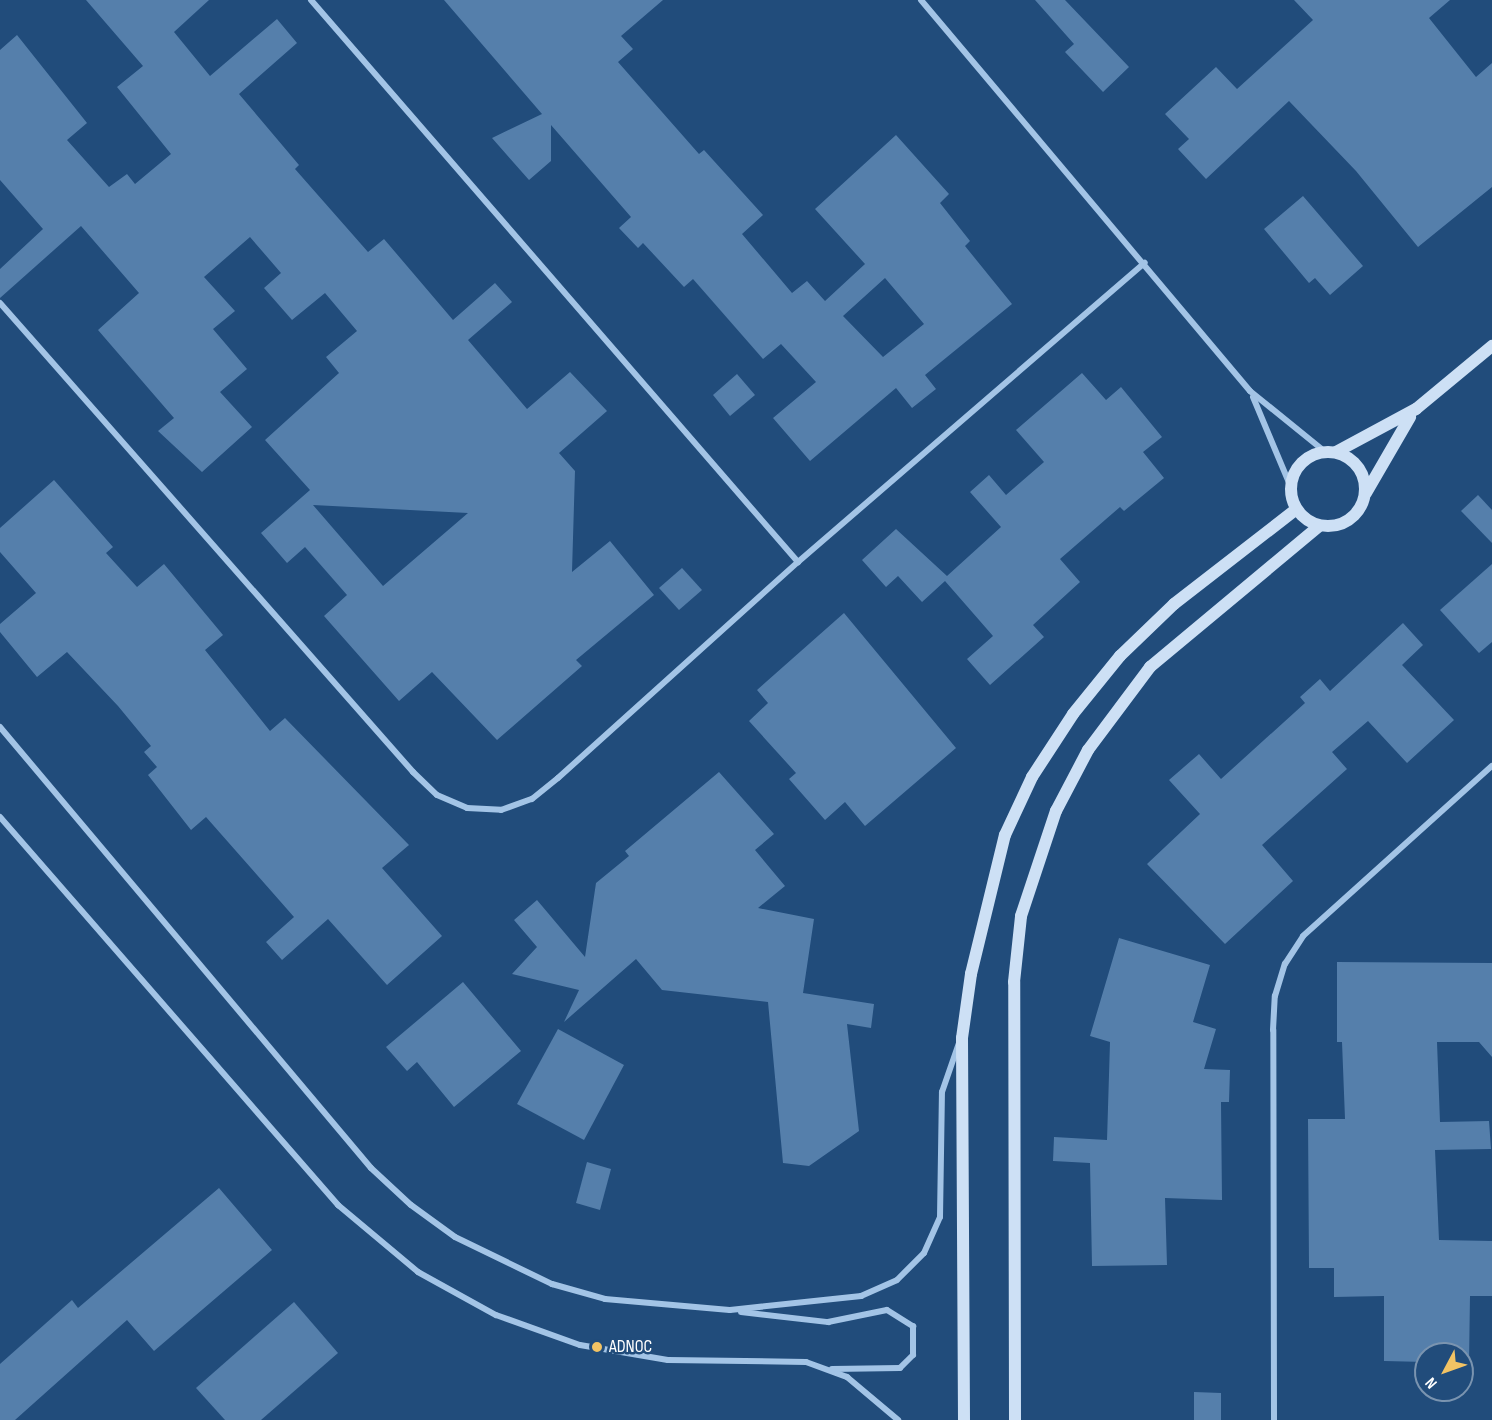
<!DOCTYPE html>
<html>
<head>
<meta charset="utf-8">
<style>
  body { margin:0 }
  #map { position:relative; width:1492px; height:1420px; overflow:hidden; background:#214c7b; font-family:"Sofia Sans Condensed",sans-serif }
  div>[style] { position:absolute }
  [style*='--x'] { left:calc(var(--x)*1px); top:calc(var(--y)*1px); width:calc(var(--w)*1px); rotate:calc(var(--a)*1deg) }
  .building>* { inset:0; background:#557fab }
  .street>* { height:6px; margin:-3px; padding:0 3px; transform-origin:3px; border-radius:3px; background:#a3c4e6 }
  .secondary>* { height:12px; margin:-6px; padding:0 6px; transform-origin:6px; border-radius:6px; background:#cde0f5 }
  .secondary>.ring { margin:-6px; padding:0; box-sizing:content-box; background:none; border:12px solid #cde0f5; border-radius:50% }
  .dots>* { width:16px; height:16px; translate:-50% -50%; box-sizing:border-box; border:3px solid #214c7b; border-radius:50% }
  span { translate:-50% -50%; white-space:nowrap; text-align:center; line-height:1.15; -webkit-text-stroke:5px #214c7b; paint-order:stroke }
  .poi-label { font-size:18px; color:#fff }
  .left { translate:0 -50%; text-align:left }
  .north { position:absolute; left:1414px; top:1342px; width:60px; height:60px; box-sizing:border-box; background:#214c7b; border:2px solid #7a94b0; border-radius:50%; rotate:229deg; font-size:16px; font-weight:700; line-height:24px; text-align:center; color:#fff }
  .north::after { content:''; display:block; margin:auto; width:21px; height:27px; background:#f2c364; clip-path:polygon(50% 0,100% 100%,50% 72%,0 100%) }
</style>
</head>
<body>
<div id="map">
  <div class="building">
    <div style="clip-path:polygon(evenodd,86px 0,209px 0,174px 32px,210px 76px,277px 19px,297px 43px,239px 94px,299px 165px,295px 169px,368px 252px,384px 239px,453px 320px,495px 283px,512px 302px,468px 340px,527px 409px,570px 372px,607px 411px,559px 453px,575px 471px,572px 572px,610px 541px,654px 595px,576px 660px,582px 666px,497px 740px,432px 672px,399px 701px,324px 616px,347px 595px,305px 547px,287px 563px,261px 533px,310px 490px,265px 440px,339px 373px,326px 357px,357px 331px,325px 293px,292px 320px,264px 288px,281px 273px,250px 237px,204px 277px,235px 311px,213px 329px,247px 369px,220px 392px,252px 427px,202px 472px,158px 431px,174px 418px,98px 330px,139px 293px,81px 226px,0 298px,0 269px,43px 229px,0 180px,0 50px,17px 35px,87px 123px,67px 140px,109px 187px,127px 174px,135px 184px,171px 154px,117px 87px,143px 66px,86px 0,313px 505px,468px 513px,383px 586px,313px 505px)"></div>
    <div style="clip-path:polygon(evenodd,444px 0,663px 0,621px 36px,633px 49px,618px 62px,699px 154px,704px 150px,763px 215px,742px 234px,792px 293px,807px 281px,825px 301px,865px 264px,815px 209px,896px 135px,949px 194px,940px 203px,970px 241px,965px 246px,1012px 304px,925px 375px,936px 389px,912px 408px,896px 388px,810px 461px,773px 418px,816px 382px,781px 344px,763px 359px,693px 279px,684px 287px,643px 243px,638px 248px,619px 228px,631px 217px,551px 125px,551px 161px,529px 180px,492px 138px,542px 114px,444px 0,885px 278px,924px 324px,883px 357px,843px 316px,885px 278px)"></div>
    <div style="clip-path:polygon(1035px 0,1065px 0,1129px 67px,1103px 92px,1065px 52px,1074px 44px)"></div>
    <div style="clip-path:polygon(1294px 0,1450px 0,1429px 18px,1476px 77px,1492px 63px,1492px 187px,1418px 247px,1356px 171px,1289px 101px,1206px 179px,1178px 149px,1189px 139px,1165px 114px,1216px 67px,1237px 89px,1313px 20px)"></div>
    <div style="clip-path:polygon(1303px 196px,1363px 266px,1330px 295px,1315px 278px,1309px 283px,1264px 229px)"></div>
    <div style="clip-path:polygon(1082px 373px,1106px 400px,1121px 387px,1162px 437px,1143px 452px,1164px 478px,1124px 511px,1120px 507px,1060px 559px,1080px 582px,1033px 625px,1044px 637px,990px 685px,967px 659px,993px 636px,945px 581px,922px 602px,898px 576px,886px 587px,862px 560px,896px 529px,947px 576px,1001px 527px,970px 492px,989px 475px,1006px 495px,1044px 462px,1016px 430px)"></div>
    <div style="clip-path:polygon(737px 374px,755px 395px,730px 416px,713px 395px)"></div>
    <div style="clip-path:polygon(54px 480px,113px 547px,106px 553px,137px 587px,164px 564px,223px 635px,205px 650px,270px 731px,285px 718px,409px 845px,382px 868px,442px 936px,387px 985px,328px 919px,282px 960px,266px 942px,294px 917px,206px 817px,191px 830px,148px 775px,157px 767px,144px 752px,151px 746px,118px 706px,67px 652px,37px 677px,0 632px,0 624px,36px 593px,0 552px,0 528px)"></div>
    <div style="clip-path:polygon(1478px 495px,1492px 510px,1492px 543px,1461px 511px)"></div>
    <div style="clip-path:polygon(1492px 564px,1492px 642px,1479px 653px,1440px 610px)"></div>
    <div style="clip-path:polygon(682px 568px,702px 590px,679px 610px,659px 588px)"></div>
    <div style="clip-path:polygon(844px 613px,956px 748px,865px 826px,845px 802px,825px 820px,789px 779px,796px 773px,749px 721px,768px 703px,757px 690px)"></div>
    <div style="clip-path:polygon(1403px 623px,1423px 645px,1402px 665px,1454px 720px,1407px 763px,1368px 721px,1332px 752px,1347px 769px,1262px 845px,1293px 881px,1225px 944px,1147px 864px,1200px 814px,1169px 780px,1199px 754px,1221px 779px,1305px 703px,1300px 697px,1320px 679px,1330px 691px)"></div>
    <div style="clip-path:polygon(719px 772px,774px 834px,755px 850px,785px 886px,758px 908px,814px 919px,803px 993px,874px 1004px,871px 1028px,847px 1024px,859px 1131px,809px 1166px,783px 1163px,768px 1002px,662px 990px,636px 959px,564px 1022px,579px 990px,512px 974px,537px 947px,514px 920px,537px 900px,585px 957px,596px 883px,629px 856px,625px 851px)"></div>
    <div style="clip-path:polygon(1119px 938px,1210px 965px,1193px 1022px,1216px 1029px,1204px 1069px,1230px 1070px,1229px 1102px,1221px 1102px,1222px 1200px,1165px 1198px,1167px 1265px,1092px 1266px,1090px 1163px,1053px 1161px,1054px 1137px,1107px 1140px,1110px 1042px,1090px 1036px)"></div>
    <div style="clip-path:polygon(1337px 962px,1492px 963px,1492px 1057px,1479px 1042px,1437px 1042px,1440px 1122px,1489px 1121px,1491px 1149px,1435px 1150px,1439px 1240px,1492px 1241px,1492px 1296px,1470px 1296px,1469px 1363px,1462px 1362px,1462px 1354px,1426px 1354px,1426px 1362px,1384px 1361px,1384px 1296px,1334px 1297px,1334px 1268px,1309px 1268px,1308px 1119px,1345px 1119px,1342px 1042px,1337px 1042px)"></div>
    <div style="clip-path:polygon(463px 982px,521px 1051px,454px 1107px,417px 1062px,407px 1071px,386px 1047px)"></div>
    <div style="clip-path:polygon(558px 1029px,624px 1065px,584px 1140px,517px 1104px)"></div>
    <div style="clip-path:polygon(587px 1162px,611px 1169px,600px 1210px,576px 1203px)"></div>
    <div style="clip-path:polygon(219px 1188px,272px 1250px,154px 1351px,127px 1320px,15px 1420px,0 1420px,0 1364px,72px 1300px,78px 1308px)"></div>
    <div style="clip-path:polygon(294px 1302px,338px 1353px,261px 1420px,225px 1420px,196px 1388px)"></div>
    <div style="clip-path:polygon(1194px 1392px,1221px 1393px,1221px 1420px,1194px 1420px)"></div>
  </div>
  <div class="street">
    <div style="--x:311;--y:0;--w:744;--a:49.09"></div>
    <div style="--x:921;--y:0;--w:511;--a:49.92"></div>
    <div style="--x:1250;--y:391;--w:95;--a:39"></div>
    <div style="--x:0;--y:303;--w:625;--a:48.63"></div>
    <div style="--x:413;--y:772;--w:33;--a:44"></div>
    <div style="--x:437;--y:795;--w:33;--a:23"></div>
    <div style="--x:467;--y:808;--w:34;--a:3"></div>
    <div style="--x:501;--y:810;--w:33;--a:-20"></div>
    <div style="--x:532;--y:799;--w:33;--a:-39"></div>
    <div style="--x:558;--y:778;--w:323;--a:-42"></div>
    <div style="--x:798;--y:562;--w:458;--a:-40.8"></div>
    <div style="--x:1253;--y:397;--w:95;--a:67.2"></div>
    <div style="--x:0;--y:727;--w:576;--a:49.93"></div>
    <div style="--x:371;--y:1168;--w:54;--a:42.8"></div>
    <div style="--x:411;--y:1205;--w:54;--a:36"></div>
    <div style="--x:455;--y:1237;--w:108;--a:25.9"></div>
    <div style="--x:552;--y:1284;--w:55;--a:15.8"></div>
    <div style="--x:605;--y:1299;--w:125;--a:5"></div>
    <div style="--x:730;--y:1310;--w:132;--a:-6.1"></div>
    <div style="--x:861;--y:1296;--w:39;--a:-24"></div>
    <div style="--x:897;--y:1280;--w:38;--a:-45"></div>
    <div style="--x:924;--y:1253;--w:39;--a:-66"></div>
    <div style="--x:940;--y:1217;--w:125;--a:-89.1"></div>
    <div style="--x:942;--y:1092;--w:52;--a:-70.9"></div>
    <div style="--x:0;--y:817;--w:515;--a:48.94"></div>
    <div style="--x:338;--y:1205;--w:104;--a:39.9"></div>
    <div style="--x:418;--y:1272;--w:89;--a:28.9"></div>
    <div style="--x:496;--y:1315;--w:89;--a:19.7"></div>
    <div style="--x:580;--y:1345;--w:89;--a:9.7"></div>
    <div style="--x:668;--y:1360;--w:138;--a:0.8"></div>
    <div style="--x:806;--y:1362;--w:44;--a:20.1"></div>
    <div style="--x:847;--y:1377;--w:67;--a:40.1"></div>
    <div style="--x:741;--y:1312;--w:88;--a:6.6"></div>
    <div style="--x:828;--y:1322;--w:60;--a:-11.5"></div>
    <div style="--x:887;--y:1310;--w:31;--a:32"></div>
    <div style="--x:913;--y:1326;--w:29;--a:90"></div>
    <div style="--x:913;--y:1355;--w:18;--a:135"></div>
    <div style="--x:900;--y:1368;--w:68;--a:179.2"></div>
    <div style="--x:1274;--y:1420;--w:390;--a:-90.1"></div>
    <div style="--x:1273;--y:1030;--w:34;--a:-87"></div>
    <div style="--x:1275;--y:996;--w:34;--a:-73"></div>
    <div style="--x:1285;--y:964;--w:33;--a:-57"></div>
    <div style="--x:1303;--y:936;--w:254;--a:-42"></div>
  </div>
  <div class="secondary">
    <div class="ring" style="left:1291px;top:452px;width:62px;height:62px"></div>
    <div style="--x:1336;--y:452;--w:91;--a:-28.3"></div>
    <div style="--x:1416;--y:409;--w:99;--a:-39.7"></div>
    <div style="--x:1366;--y:493;--w:88;--a:-59.9"></div>
    <div style="--x:964;--y:1420;--w:382;--a:-90.3"></div>
    <div style="--x:962;--y:1038;--w:65;--a:-82"></div>
    <div style="--x:971;--y:974;--w:143;--a:-76.3"></div>
    <div style="--x:1005;--y:835;--w:64;--a:-65"></div>
    <div style="--x:1032;--y:777;--w:75;--a:-56.9"></div>
    <div style="--x:1073;--y:714;--w:75;--a:-51"></div>
    <div style="--x:1120;--y:656;--w:75;--a:-43.9"></div>
    <div style="--x:1174;--y:604;--w:153;--a:-37.8"></div>
    <div style="--x:1015;--y:1420;--w:438;--a:-90.1"></div>
    <div style="--x:1014;--y:982;--w:66;--a:-83.9"></div>
    <div style="--x:1021;--y:916;--w:111;--a:-71.6"></div>
    <div style="--x:1056;--y:811;--w:69;--a:-62.3"></div>
    <div style="--x:1088;--y:750;--w:104;--a:-53.2"></div>
    <div style="--x:1150;--y:667;--w:220;--a:-39.8"></div>
  </div>
  <div class="dots">
    <div style="left:597px;top:1347px;background:#f2c364"></div>
  </div>
  <div class="poi-label">
    <span class="left" style="left:609px;top:1347px">ADNOC</span>
  </div>
  <div class="north">N</div>
</div>
</body>
</html>
